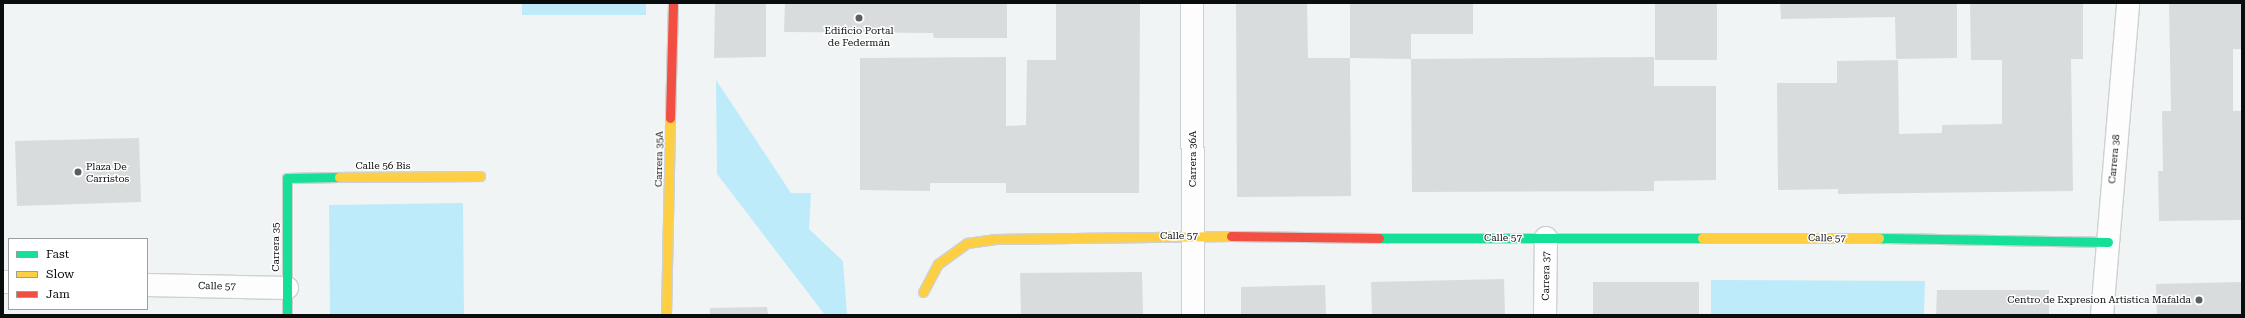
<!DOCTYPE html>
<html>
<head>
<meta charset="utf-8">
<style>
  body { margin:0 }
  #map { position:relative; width:2245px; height:318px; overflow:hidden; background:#f0f4f5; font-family:"Roboto Serif",serif }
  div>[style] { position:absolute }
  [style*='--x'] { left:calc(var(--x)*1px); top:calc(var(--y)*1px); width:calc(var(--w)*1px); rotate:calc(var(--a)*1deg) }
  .green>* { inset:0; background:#beebfa }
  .building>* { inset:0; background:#d9dcdd }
  .roads { filter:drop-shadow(1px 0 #ced1d2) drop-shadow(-1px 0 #ced1d2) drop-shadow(0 1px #ced1d2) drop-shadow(0 -1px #ced1d2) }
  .street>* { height:22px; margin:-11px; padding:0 11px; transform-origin:11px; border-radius:11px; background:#fdfdfe }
  .fast>* { height:9px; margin:-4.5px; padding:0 4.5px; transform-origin:4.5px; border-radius:4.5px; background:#16e098 }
  .slow>* { height:9px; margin:-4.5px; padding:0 4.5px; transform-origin:4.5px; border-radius:4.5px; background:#ffcf43 }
  .jam>* { height:9px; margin:-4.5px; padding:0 4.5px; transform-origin:4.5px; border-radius:4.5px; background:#f24e42 }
  .dots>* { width:11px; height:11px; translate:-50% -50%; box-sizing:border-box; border:2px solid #fff; border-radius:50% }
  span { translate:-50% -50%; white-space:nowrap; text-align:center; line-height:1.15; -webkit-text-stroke:3px #fff; paint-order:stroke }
  .poi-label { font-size:10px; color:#0a0d0e }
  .left { translate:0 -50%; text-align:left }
  .right { translate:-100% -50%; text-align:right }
  .street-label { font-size:10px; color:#0a0d0e }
  .frame { position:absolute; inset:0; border:4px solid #0a0d0e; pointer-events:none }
  .legend { position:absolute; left:8px; top:238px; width:140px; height:72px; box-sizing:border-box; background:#fff; border:1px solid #9d9e9f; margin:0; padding:5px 7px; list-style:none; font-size:12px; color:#0a0d0e }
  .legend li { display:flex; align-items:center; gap:8px; height:20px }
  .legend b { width:20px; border:1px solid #9d9e9f }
</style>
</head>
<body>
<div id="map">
  <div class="green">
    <div style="clip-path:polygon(522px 3px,646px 3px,646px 15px,522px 15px)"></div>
    <div style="clip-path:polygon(716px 80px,791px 193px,811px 193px,809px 229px,843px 261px,847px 315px,825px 315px,717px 174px)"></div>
    <div style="clip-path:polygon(463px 203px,464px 315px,330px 315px,329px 205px)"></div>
    <div style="clip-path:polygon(1711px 280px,1925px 281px,1924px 315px,1711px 315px)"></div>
  </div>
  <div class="building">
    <div style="clip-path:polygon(715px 3px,766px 3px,766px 57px,714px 58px)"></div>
    <div style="clip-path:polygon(785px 3px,1007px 3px,1007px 38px,934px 38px,933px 33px,784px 32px)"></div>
    <div style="clip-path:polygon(1056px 3px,1140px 3px,1139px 193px,1006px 193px,1006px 183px,930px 183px,930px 191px,860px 190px,860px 58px,1006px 57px,1006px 126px,1026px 125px,1027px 60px,1056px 60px)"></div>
    <div style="clip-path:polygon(1236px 3px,1307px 3px,1308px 58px,1350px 58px,1351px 196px,1237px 197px)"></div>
    <div style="clip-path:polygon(1350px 3px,1473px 3px,1473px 34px,1411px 34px,1411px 59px,1350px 58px)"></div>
    <div style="clip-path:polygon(1655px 3px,1717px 3px,1717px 60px,1655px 60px)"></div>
    <div style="clip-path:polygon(1780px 3px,1957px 3px,1957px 58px,1896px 59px,1895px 17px,1781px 19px)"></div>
    <div style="clip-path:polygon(1970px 3px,2083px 3px,2083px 59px,2071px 59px,2073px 191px,1838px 194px,1838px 189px,1778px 190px,1777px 83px,1837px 83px,1837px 61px,1898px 60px,1899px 134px,1942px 133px,1942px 125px,2002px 124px,2002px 60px,1971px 60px)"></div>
    <div style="clip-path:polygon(2169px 3px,2242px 3px,2242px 49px,2233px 49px,2233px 111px,2242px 111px,2242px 220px,2159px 221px,2158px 171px,2163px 171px,2162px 111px,2171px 111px)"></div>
    <div style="clip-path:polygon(1654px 57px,1654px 86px,1716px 86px,1716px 180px,1654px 181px,1654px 191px,1412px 192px,1411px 59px)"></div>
    <div style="clip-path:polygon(139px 138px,141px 202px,17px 206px,15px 141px)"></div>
    <div style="clip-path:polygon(1142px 272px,1143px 315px,1021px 315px,1020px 273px)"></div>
    <div style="clip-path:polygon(1504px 279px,1505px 315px,1372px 315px,1371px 282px)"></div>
    <div style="clip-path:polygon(1593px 282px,1699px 282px,1699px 315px,1593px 315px)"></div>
    <div style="clip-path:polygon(2242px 282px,2242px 315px,2157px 315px,2156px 284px)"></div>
    <div style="clip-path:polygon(1325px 285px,1326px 315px,1241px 315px,1241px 287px)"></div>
    <div style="clip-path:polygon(1937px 290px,2049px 290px,2049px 315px,1936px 315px)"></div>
    <div style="clip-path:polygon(767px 307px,768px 315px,710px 315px,710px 308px)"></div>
  </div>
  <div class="roads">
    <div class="street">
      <div style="--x:1192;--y:3;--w:312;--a:89.8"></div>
      <div style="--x:3;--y:282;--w:6;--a:0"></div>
      <div style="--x:147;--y:285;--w:140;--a:1.2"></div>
      <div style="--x:1545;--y:315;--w:77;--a:-89.3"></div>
      <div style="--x:2102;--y:315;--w:313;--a:-85.2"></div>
    </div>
    <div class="fast">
      <div style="--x:1379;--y:238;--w:323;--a:0"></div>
      <div style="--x:1879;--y:238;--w:229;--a:1"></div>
      <div style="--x:287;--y:315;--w:137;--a:-90"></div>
      <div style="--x:287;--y:178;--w:52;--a:-1.1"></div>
    </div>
    <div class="slow">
      <div style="--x:339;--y:177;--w:141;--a:-0.4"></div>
      <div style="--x:1702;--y:238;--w:177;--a:0"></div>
      <div style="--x:923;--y:292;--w:32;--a:-62"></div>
      <div style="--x:938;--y:264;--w:36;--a:-36"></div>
      <div style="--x:967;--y:243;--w:27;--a:-8"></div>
      <div style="--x:994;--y:239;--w:237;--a:-0.7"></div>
      <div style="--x:666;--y:315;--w:197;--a:-88.8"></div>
    </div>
    <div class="jam">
      <div style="--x:670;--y:118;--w:115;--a:-88.5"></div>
      <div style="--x:1231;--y:236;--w:148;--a:0.8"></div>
    </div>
  </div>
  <div class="dots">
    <div style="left:859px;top:18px;background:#5a5e5f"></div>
    <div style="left:78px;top:172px;background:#5a5e5f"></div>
    <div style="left:2199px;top:300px;background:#5a5e5f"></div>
  </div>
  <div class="poi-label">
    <span style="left:859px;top:36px">Edificio Portal<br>de Federmán</span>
    <span class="left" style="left:86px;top:172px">Plaza De<br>Carristos</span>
    <span class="right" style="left:2191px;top:300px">Centro de Expresion Artistica Mafalda</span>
  </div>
  <div class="street-label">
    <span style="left:659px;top:159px;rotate:-89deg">Carrera 35A</span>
    <span style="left:1193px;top:159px;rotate:-90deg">Carrera 36A</span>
    <span style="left:2114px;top:159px;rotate:-85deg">Carrera 38</span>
    <span style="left:383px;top:166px">Calle 56 Bis</span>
    <span style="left:1179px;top:236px">Calle 57</span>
    <span style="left:1503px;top:238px">Calle 57</span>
    <span style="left:1827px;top:238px;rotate:1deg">Calle 57</span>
    <span style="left:276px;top:247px;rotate:-90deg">Carrera 35</span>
    <span style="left:1546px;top:276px;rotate:-89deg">Carrera 37</span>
    <span style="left:217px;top:286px;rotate:1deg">Calle 57</span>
  </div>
  <div class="frame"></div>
  <ul class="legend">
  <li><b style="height:5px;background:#16e098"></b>Fast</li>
  <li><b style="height:5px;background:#ffcf43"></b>Slow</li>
  <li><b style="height:5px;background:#f24e42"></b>Jam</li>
  </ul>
</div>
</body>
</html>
